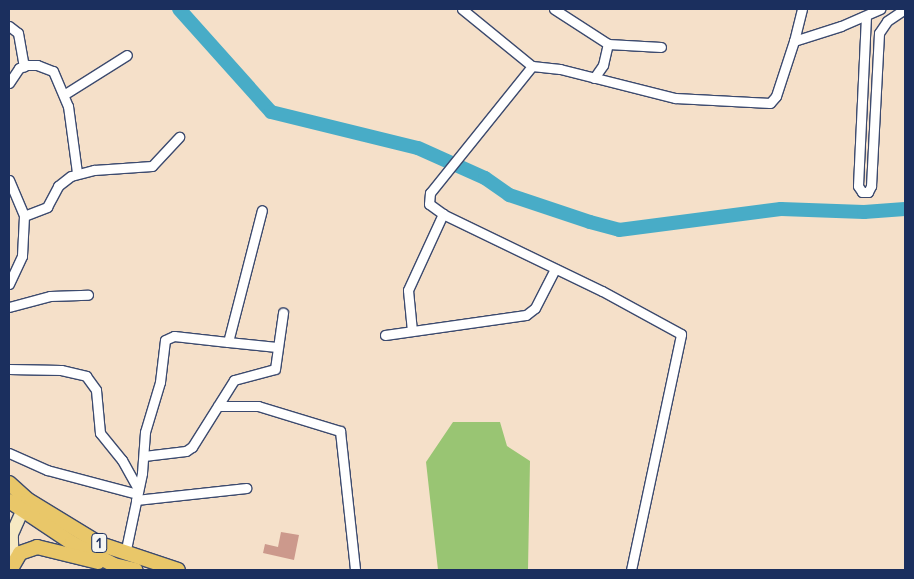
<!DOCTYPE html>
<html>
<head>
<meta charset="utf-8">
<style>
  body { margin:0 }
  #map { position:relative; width:914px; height:579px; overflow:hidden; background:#f5e0c9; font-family:Delius,sans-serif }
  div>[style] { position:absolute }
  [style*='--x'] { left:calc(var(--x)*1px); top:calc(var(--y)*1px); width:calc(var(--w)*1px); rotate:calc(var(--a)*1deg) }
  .green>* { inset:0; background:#99c573 }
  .river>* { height:14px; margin:-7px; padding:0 7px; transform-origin:7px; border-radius:7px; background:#48acc7 }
  .building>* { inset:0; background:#cc998c }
  .roads { filter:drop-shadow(1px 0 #3c4a6e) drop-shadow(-1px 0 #3c4a6e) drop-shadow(0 1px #3c4a6e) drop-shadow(0 -1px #3c4a6e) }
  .street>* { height:9px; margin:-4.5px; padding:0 4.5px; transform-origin:4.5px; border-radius:4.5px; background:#fff }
  .secondary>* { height:12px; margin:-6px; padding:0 6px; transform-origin:6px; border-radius:6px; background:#f6e9c3 }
  .primary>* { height:14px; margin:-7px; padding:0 7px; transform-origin:7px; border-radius:7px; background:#e9c769 }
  span { translate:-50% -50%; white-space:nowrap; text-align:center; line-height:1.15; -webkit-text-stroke:4px #f6f6f2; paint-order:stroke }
  .shield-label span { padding:1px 4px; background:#f6f6f2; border:1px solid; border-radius:4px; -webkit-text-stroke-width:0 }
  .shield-label { font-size:14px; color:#1b2f5e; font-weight:700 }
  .frame { position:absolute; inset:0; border:10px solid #1b2f5e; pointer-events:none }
</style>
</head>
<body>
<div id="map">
  <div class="green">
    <div style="clip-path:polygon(453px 422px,500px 422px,507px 446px,530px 461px,528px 570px,438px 570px,426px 462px)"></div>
  </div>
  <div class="river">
    <div style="--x:179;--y:9;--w:138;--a:48.2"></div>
    <div style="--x:271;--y:112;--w:151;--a:13.8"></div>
    <div style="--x:418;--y:148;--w:73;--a:24.1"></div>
    <div style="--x:485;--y:178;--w:29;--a:35"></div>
    <div style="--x:509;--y:195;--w:85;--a:18.4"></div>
    <div style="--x:590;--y:222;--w:30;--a:15"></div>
    <div style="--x:619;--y:230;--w:163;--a:-7.4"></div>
    <div style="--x:781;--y:209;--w:83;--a:2.1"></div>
    <div style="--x:864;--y:212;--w:41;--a:-4.2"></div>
  </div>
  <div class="building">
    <div style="clip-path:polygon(281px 532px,299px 535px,294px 560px,263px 553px,265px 544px,278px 547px)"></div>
  </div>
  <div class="roads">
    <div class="street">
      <div style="--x:462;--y:9;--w:90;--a:39.2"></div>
      <div style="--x:554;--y:9;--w:64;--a:32.9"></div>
      <div style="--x:608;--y:44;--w:53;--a:3.2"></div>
      <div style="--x:866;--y:16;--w:170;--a:92.7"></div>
      <div style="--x:858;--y:186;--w:7;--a:56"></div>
      <div style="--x:862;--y:192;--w:6;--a:0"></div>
      <div style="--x:868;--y:192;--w:7;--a:-63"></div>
      <div style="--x:871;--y:186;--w:153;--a:-87"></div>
      <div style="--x:879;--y:33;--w:14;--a:-56"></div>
      <div style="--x:887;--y:21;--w:22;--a:-34"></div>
      <div style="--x:9;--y:26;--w:11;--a:38"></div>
      <div style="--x:18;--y:33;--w:34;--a:80"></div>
      <div style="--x:794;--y:41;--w:33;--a:-76"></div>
      <div style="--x:594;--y:78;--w:16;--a:-55"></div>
      <div style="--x:603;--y:65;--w:22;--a:-77"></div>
      <div style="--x:9;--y:83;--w:18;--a:-56"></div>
      <div style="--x:19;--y:68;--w:9;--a:-21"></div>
      <div style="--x:27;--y:65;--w:10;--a:0"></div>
      <div style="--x:37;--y:65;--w:17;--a:21"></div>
      <div style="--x:53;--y:71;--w:38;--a:67"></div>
      <div style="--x:68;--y:106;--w:68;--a:82.3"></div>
      <div style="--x:65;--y:94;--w:73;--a:-32.2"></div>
      <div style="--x:9;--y:180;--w:39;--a:67"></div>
      <div style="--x:24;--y:216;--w:40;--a:92.9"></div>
      <div style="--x:22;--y:256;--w:31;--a:115"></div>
      <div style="--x:24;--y:216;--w:25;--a:-21"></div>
      <div style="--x:47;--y:207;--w:24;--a:-62"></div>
      <div style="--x:58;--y:186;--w:16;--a:-38"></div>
      <div style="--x:71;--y:176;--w:24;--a:-15"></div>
      <div style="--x:94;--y:170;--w:58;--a:-3.9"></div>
      <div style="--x:152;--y:166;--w:40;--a:-47"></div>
      <div style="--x:9;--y:307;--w:42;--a:-15"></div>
      <div style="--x:50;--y:296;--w:38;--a:-2"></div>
      <div style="--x:412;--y:331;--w:41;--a:-95.6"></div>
      <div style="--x:408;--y:290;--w:84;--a:-65.3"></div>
      <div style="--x:385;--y:335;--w:142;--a:-8.1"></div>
      <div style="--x:526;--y:315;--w:11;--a:-38"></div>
      <div style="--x:535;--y:308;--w:44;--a:-62.9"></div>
      <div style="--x:228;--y:342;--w:49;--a:5.8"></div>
      <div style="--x:9;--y:369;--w:52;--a:1.1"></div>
      <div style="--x:61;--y:370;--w:26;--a:13"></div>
      <div style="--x:86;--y:376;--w:17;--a:54"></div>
      <div style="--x:96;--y:390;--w:43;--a:84.7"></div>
      <div style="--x:100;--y:433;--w:35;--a:51"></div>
      <div style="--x:122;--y:460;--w:33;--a:61"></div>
      <div style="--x:218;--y:406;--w:40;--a:0"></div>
      <div style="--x:258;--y:406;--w:86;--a:17"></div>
      <div style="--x:340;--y:431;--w:140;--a:83.8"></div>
      <div style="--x:9;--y:453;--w:42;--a:24.1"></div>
      <div style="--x:47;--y:470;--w:93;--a:14.9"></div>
      <div style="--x:144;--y:456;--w:42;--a:-6.8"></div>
      <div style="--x:186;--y:451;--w:7;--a:-34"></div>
      <div style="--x:192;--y:447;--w:79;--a:-57.9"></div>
      <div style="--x:234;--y:380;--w:42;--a:-15"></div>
      <div style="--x:275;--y:369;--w:57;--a:-81.9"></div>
      <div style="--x:136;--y:500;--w:111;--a:-6.2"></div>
      <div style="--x:125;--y:554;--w:83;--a:-78.1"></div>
      <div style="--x:142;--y:473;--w:41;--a:-85.8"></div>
      <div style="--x:145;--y:432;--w:52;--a:-73.3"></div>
      <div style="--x:160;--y:382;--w:42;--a:-83.2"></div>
      <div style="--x:165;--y:340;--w:10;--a:-24"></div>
      <div style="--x:174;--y:336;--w:54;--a:6.3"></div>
      <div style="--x:228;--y:342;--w:136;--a:-75.6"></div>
      <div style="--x:631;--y:570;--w:241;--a:-78"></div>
      <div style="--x:681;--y:334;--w:90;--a:-151.4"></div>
      <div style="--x:602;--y:291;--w:177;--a:-154.2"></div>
      <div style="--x:443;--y:214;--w:17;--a:-144"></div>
      <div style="--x:429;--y:204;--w:11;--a:-85"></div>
      <div style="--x:430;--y:193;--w:163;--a:-51.2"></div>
      <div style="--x:532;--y:66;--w:28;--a:6"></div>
      <div style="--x:560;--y:69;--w:119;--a:14.2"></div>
      <div style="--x:675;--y:98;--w:95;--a:3"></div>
      <div style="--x:770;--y:103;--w:9;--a:-49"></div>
      <div style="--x:776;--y:96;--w:58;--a:-71.9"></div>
      <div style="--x:794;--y:41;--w:49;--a:-17.7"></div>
      <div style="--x:841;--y:26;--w:43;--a:-23.6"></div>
    </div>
    <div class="secondary">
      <div style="--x:13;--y:570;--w:36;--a:-92"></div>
      <div style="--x:12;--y:534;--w:35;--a:-66"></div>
    </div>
    <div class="primary">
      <div style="--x:9;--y:483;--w:25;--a:42"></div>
      <div style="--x:28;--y:500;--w:84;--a:31.4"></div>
      <div style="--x:100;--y:544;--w:82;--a:18.4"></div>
      <div style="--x:9;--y:501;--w:76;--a:33.7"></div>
      <div style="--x:72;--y:543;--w:47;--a:27.6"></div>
      <div style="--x:114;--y:565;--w:22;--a:13"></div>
      <div style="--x:12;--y:567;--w:16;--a:-60"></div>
      <div style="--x:20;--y:553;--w:18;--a:-19"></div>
      <div style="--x:37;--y:547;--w:63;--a:13.8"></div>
    </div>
  </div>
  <div class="shield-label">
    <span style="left:99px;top:543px">1</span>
  </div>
  <div class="frame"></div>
</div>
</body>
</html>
